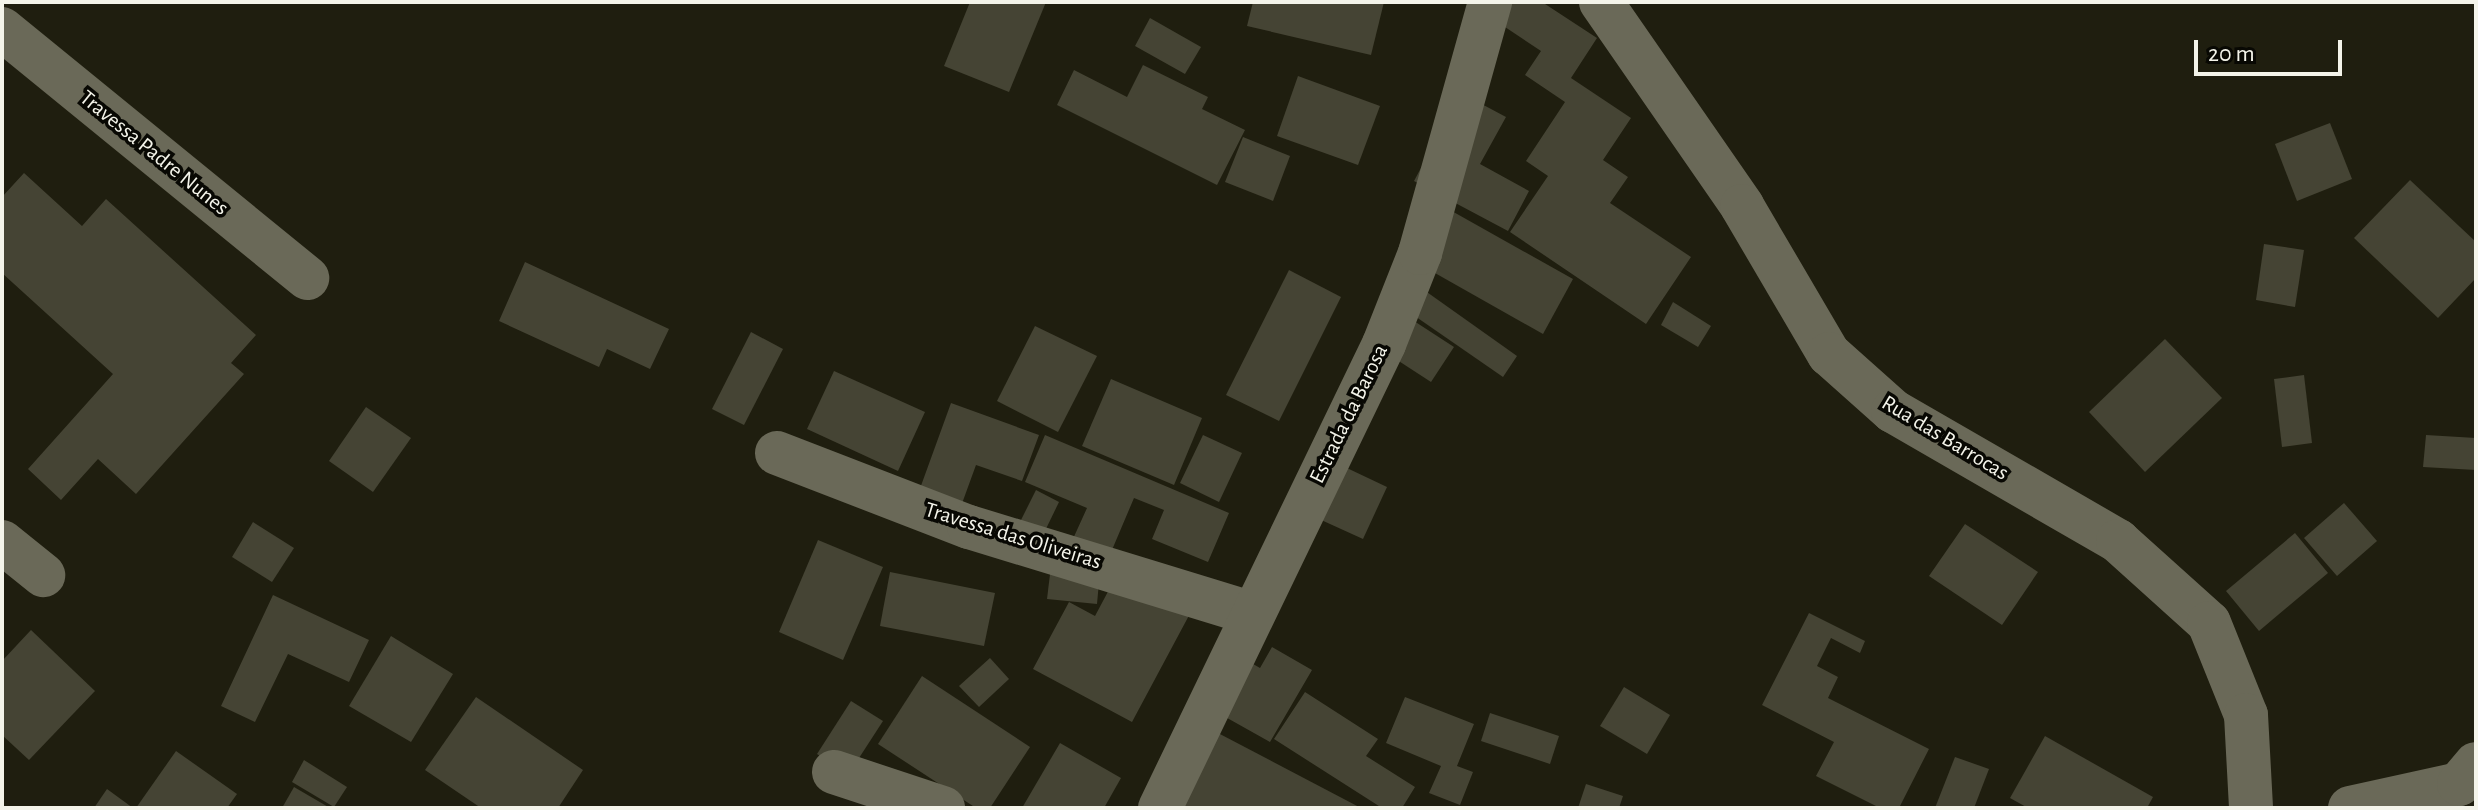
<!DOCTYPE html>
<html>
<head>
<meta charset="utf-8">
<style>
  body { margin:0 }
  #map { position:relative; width:2478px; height:810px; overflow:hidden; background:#1f1e0f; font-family:"Alegreya Sans",sans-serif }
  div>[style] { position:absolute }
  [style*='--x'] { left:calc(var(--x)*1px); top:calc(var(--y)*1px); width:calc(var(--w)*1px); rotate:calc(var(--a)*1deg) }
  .building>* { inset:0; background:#454434 }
  .minor>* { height:44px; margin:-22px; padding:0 22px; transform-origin:22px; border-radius:22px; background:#6a6958 }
  .tertiary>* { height:44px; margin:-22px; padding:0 22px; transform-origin:22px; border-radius:22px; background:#6a6958 }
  span { translate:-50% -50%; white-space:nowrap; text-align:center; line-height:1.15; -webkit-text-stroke:7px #080803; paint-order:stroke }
  .street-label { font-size:22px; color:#f4f4ea }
  .frame { position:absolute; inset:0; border:4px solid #f4f4ea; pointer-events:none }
  .scale { position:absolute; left:2194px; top:40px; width:148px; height:36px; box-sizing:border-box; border:4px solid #f4f4ea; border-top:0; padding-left:10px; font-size:24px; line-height:28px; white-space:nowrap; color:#f4f4ea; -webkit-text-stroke:6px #080803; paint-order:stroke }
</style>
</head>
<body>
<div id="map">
  <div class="building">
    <div style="clip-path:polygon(970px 2px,1046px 2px,1009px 92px,944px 66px)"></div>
    <div style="clip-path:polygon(1253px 2px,1384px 2px,1371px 55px,1247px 26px)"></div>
    <div style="clip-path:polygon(1513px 2px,1542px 2px,1597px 38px,1571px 78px,1631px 118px,1603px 160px,1628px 177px,1610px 203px,1691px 257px,1646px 324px,1510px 232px,1548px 176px,1526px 161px,1565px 102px,1525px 75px,1541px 51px,1499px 23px)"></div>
    <div style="clip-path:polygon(1150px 18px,1201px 47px,1185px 74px,1135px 46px)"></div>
    <div style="clip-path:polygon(1143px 65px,1208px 97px,1202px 109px,1245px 130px,1217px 185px,1057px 105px,1074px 70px,1127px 97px)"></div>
    <div style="clip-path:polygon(1298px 76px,1380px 106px,1358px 165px,1277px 136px)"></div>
    <div style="clip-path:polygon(1461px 93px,1506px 117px,1480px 164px,1529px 191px,1508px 231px,1414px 181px)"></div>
    <div style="clip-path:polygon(2330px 123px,2352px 179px,2297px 201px,2275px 144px)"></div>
    <div style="clip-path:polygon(1243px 137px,1290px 156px,1273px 201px,1225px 182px)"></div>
    <div style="clip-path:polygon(24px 173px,82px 226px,106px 199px,256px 335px,231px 363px,244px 374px,136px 494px,98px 459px,61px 500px,28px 469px,113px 374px,2px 273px,2px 197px)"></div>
    <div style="clip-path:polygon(2410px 180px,2476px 242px,2476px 278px,2438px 318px,2354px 238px)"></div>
    <div style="clip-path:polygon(1450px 210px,1573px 279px,1543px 334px,1419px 264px)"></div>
    <div style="clip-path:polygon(2264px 244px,2304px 250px,2295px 307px,2256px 300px)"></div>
    <div style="clip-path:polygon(525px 262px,669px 329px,650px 369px,607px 349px,599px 367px,499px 321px)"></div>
    <div style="clip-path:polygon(1289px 270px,1341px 297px,1279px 421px,1226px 395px)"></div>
    <div style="clip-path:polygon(1424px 290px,1517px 356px,1503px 377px,1409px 312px)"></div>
    <div style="clip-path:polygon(1673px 302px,1711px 326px,1698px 347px,1661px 325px)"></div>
    <div style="clip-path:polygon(1414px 321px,1454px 347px,1431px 382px,1391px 356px)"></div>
    <div style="clip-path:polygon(1035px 326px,1097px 356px,1058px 432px,997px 401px)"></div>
    <div style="clip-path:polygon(751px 332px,783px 349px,744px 425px,712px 409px)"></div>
    <div style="clip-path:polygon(2165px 339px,2222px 398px,2145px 472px,2089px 412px)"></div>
    <div style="clip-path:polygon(834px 371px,925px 412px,898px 471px,807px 429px)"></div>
    <div style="clip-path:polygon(2304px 375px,2312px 443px,2282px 447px,2274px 379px)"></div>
    <div style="clip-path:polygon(1111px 379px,1202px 418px,1174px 485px,1082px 446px)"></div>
    <div style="clip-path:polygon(951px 403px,1039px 435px,1022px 481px,976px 465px,956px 520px,914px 505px)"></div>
    <div style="clip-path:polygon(366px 407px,411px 438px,373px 492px,329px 461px)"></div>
    <div style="clip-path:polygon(1045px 435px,1229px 513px,1208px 562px,1152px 539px,1164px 510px,1134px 498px,1109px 557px,1072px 541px,1087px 508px,1025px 482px)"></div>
    <div style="clip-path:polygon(1203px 435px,1242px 453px,1219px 502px,1180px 483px)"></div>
    <div style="clip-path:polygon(2426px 435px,2476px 438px,2476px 470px,2423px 467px)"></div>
    <div style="clip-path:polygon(1311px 451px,1387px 487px,1363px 539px,1286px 504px)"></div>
    <div style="clip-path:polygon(1036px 490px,1059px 502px,1043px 535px,1019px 524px)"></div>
    <div style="clip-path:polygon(2344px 503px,2377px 541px,2337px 576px,2304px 538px)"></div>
    <div style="clip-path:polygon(253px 522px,294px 548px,272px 582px,232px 557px)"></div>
    <div style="clip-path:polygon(1965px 524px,2038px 572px,2002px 625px,1929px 576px)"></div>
    <div style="clip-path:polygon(2295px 533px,2328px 573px,2259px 631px,2226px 591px)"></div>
    <div style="clip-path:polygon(818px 540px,883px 567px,843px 660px,779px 632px)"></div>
    <div style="clip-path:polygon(1051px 566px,1100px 571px,1097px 604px,1047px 599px)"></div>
    <div style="clip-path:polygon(1120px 569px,1193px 608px,1132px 722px,1033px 669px,1069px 602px,1095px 616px)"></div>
    <div style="clip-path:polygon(890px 572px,995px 593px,984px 646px,880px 626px)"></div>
    <div style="clip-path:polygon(273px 595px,369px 640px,349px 682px,288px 654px,255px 722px,221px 706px)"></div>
    <div style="clip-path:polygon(1809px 613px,1865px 641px,1860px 653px,1831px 638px,1817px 666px,1838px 677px,1828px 698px,1929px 749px,1899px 808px,1880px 808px,1816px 776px,1834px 742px,1762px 705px)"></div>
    <div style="clip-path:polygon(31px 630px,95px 691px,29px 760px,2px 735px,2px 661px)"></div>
    <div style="clip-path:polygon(391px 636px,453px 674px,411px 742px,349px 706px)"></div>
    <div style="clip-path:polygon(1272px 647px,1312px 670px,1270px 742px,1204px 705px,1234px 653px,1260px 668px)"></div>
    <div style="clip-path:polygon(990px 658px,1009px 679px,979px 707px,959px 686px)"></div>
    <div style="clip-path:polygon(922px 676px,1030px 747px,990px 808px,976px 808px,878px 744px)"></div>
    <div style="clip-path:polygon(1624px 687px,1670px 715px,1647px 754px,1600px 726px)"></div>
    <div style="clip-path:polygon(1305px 692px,1378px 739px,1366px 756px,1415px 787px,1402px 808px,1382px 808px,1274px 739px)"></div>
    <div style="clip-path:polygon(476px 697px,583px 770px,558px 808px,481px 808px,425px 770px)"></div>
    <div style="clip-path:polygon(1405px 697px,1474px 724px,1457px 766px,1473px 772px,1460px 805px,1429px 793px,1441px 766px,1386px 743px)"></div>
    <div style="clip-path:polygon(851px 701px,883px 721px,848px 775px,817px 754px)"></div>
    <div style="clip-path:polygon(1490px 713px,1559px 736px,1550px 764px,1481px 741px)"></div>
    <div style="clip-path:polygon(1218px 733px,1361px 808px,1179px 808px)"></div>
    <div style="clip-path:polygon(2045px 736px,2153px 797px,2147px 808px,2028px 808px,2010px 798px)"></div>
    <div style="clip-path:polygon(1060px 743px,1121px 778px,1104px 808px,1022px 808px)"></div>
    <div style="clip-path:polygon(176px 751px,237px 794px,227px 808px,136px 808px)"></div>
    <div style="clip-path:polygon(1955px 757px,1989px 769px,1974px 808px,1935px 808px)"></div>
    <div style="clip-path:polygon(304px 760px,347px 787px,334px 807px,292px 782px)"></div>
    <div style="clip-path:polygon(1586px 784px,1623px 796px,1619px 808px,1578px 808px)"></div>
    <div style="clip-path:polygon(294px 787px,330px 808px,282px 808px)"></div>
    <div style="clip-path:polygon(107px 789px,133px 808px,94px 808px)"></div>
  </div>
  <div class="minor">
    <div style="--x:2;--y:29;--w:394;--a:39.2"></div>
    <div style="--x:777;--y:453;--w:206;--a:21.1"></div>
    <div style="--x:969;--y:527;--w:295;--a:17"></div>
    <div style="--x:2;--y:542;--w:53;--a:38.8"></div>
    <div style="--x:834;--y:772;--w:115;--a:18.3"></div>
    <div style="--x:2350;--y:808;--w:112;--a:-12.4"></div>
    <div style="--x:2459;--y:784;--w:26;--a:-50"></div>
  </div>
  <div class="tertiary">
    <div style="--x:1601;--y:2;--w:248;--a:55.3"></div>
    <div style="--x:1742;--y:206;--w:172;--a:59.6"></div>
    <div style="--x:1829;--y:354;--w:86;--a:41.7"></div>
    <div style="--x:1893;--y:411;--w:260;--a:30"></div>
    <div style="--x:2118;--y:541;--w:122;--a:42"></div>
    <div style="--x:2209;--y:623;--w:99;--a:68.1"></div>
    <div style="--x:2246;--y:715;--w:93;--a:86.9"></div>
    <div style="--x:1160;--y:808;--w:515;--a:-64.23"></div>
    <div style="--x:1384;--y:344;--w:98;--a:-68.4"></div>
    <div style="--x:1420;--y:253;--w:261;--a:-74.4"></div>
  </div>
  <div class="street-label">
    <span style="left:154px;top:153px;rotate:39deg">Travessa Padre Nunes</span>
    <span style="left:1349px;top:414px;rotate:-64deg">Estrada da Barosa</span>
    <span style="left:1945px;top:438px;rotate:31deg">Rua das Barrocas</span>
    <span style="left:1013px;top:536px;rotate:17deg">Travessa das Oliveiras</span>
  </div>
  <div class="frame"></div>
  <div class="scale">20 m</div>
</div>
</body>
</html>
